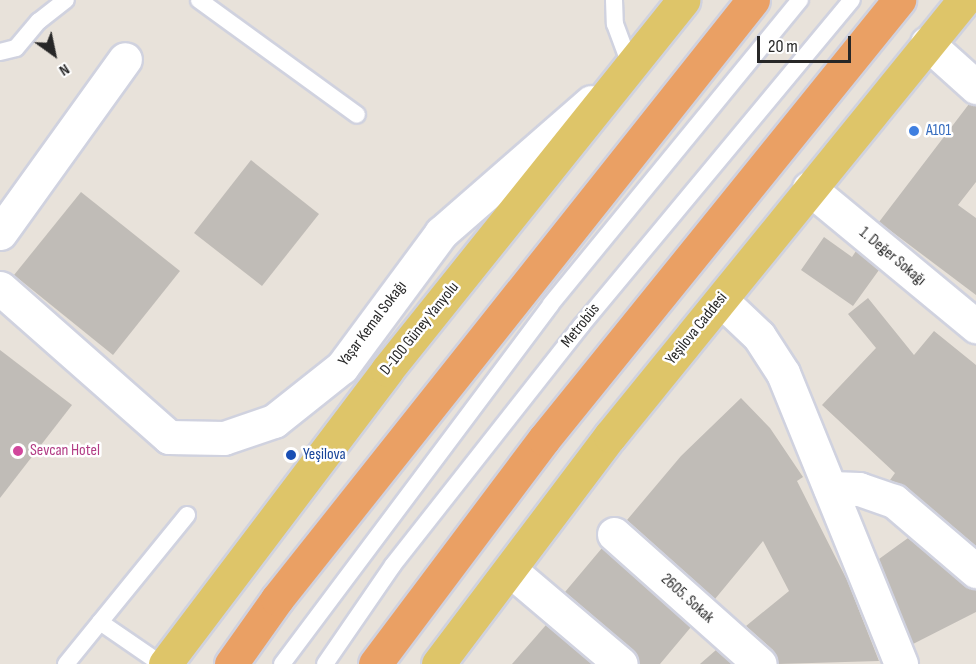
<!DOCTYPE html>
<html>
<head>
<meta charset="utf-8">
<style>
  body { margin:0 }
  #map { position:relative; width:976px; height:664px; overflow:hidden; background:#e8e2da; font-family:"Sofia Sans Condensed",sans-serif }
  div>[style] { position:absolute }
  [style*='--x'] { left:calc(var(--x)*1px); top:calc(var(--y)*1px); width:calc(var(--w)*1px); rotate:calc(var(--a)*1deg) }
  .building>* { inset:0; background:#c0bcb7 }
  .roads { filter:drop-shadow(2px 0 #d0d2df) drop-shadow(-2px 0 #d0d2df) drop-shadow(0 2px #d0d2df) drop-shadow(0 -2px #d0d2df) }
  .lane>* { height:16px; margin:-8px; padding:0 8px; transform-origin:8px; border-radius:8px; background:#fff }
  .street>* { height:33px; margin:-16.5px; padding:0 16.5px; transform-origin:16.5px; border-radius:16.5px; background:#fff }
  .primary>* { height:33px; margin:-16.5px; padding:0 16.5px; transform-origin:16.5px; border-radius:16.5px; background:#dec569 }
  .highway>* { height:33px; margin:-16.5px; padding:0 16.5px; transform-origin:16.5px; border-radius:16.5px; background:#eaa064 }
  .dots>* { width:16px; height:16px; translate:-50% -50%; box-sizing:border-box; border:3px solid #fff; border-radius:50% }
  span { translate:-50% -50%; white-space:nowrap; text-align:center; line-height:1.15; -webkit-text-stroke:5px #fff; paint-order:stroke }
  .shop-label { font-size:16px; color:#366cbe }
  .left { translate:0 -50%; text-align:left }
  .street-label { font-size:16px; color:#272727 }
  .hotel-label { font-size:16px; color:#b23c85 }
  .transit-label { font-size:16px; color:#164399 }
  .north { position:absolute; left:24px; top:24px; width:60px; height:60px; -webkit-text-stroke:4px #fff; paint-order:stroke; rotate:147deg; font-size:16px; font-weight:700; line-height:24px; text-align:center; color:#272727 }
  .north::after { content:''; display:block; margin:auto; width:21px; height:27px; background:#272727; clip-path:polygon(50% 0,100% 100%,50% 72%,0 100%) }
  .scale { position:absolute; left:757px; top:36px; width:94px; height:27px; box-sizing:border-box; border:3px solid #272727; border-top:0; padding-left:8px; font-size:18px; line-height:21px; white-space:nowrap; color:#272727; -webkit-text-stroke:4px #fff; paint-order:stroke }
</style>
</head>
<body>
<div id="map">
  <div class="building">
    <div style="clip-path:polygon(969px 104px,976px 105px,976px 182px,958px 205px,976px 218px,976px 295px,879px 222px)"></div>
    <div style="clip-path:polygon(251px 160px,319px 214px,262px 286px,194px 233px)"></div>
    <div style="clip-path:polygon(81px 192px,180px 271px,113px 355px,14px 275px)"></div>
    <div style="clip-path:polygon(824px 237px,852px 257px,856px 251px,879px 270px,853px 306px,801px 270px)"></div>
    <div style="clip-path:polygon(868px 298px,914px 355px,934px 331px,976px 365px,976px 546px,906px 487px,890px 480px,895px 473px,822px 405px,876px 348px,848px 314px)"></div>
    <div style="clip-path:polygon(0 350px,72px 405px,0 498px)"></div>
    <div style="clip-path:polygon(741px 398px,770px 428px,803px 477px,797px 481px,847px 580px,879px 661px,778px 664px,773px 650px,746px 626px,789px 591px,763px 541px,715px 599px,627px 520px,681px 456px)"></div>
    <div style="clip-path:polygon(908px 538px,964px 585px,976px 589px,976px 612px,913px 644px,879px 559px)"></div>
    <div style="clip-path:polygon(602px 548px,691px 627px,660px 664px,639px 664px,633px 650px,565px 592px)"></div>
    <div style="clip-path:polygon(546px 625px,592px 664px,512px 664px)"></div>
    <div style="clip-path:polygon(716px 650px,732px 664px,700px 664px)"></div>
  </div>
  <div class="roads">
    <div class="lane">
      <div style="--x:199;--y:0;--w:195;--a:36"></div>
      <div style="--x:614;--y:0;--w:24;--a:88"></div>
      <div style="--x:615;--y:24;--w:46;--a:69.6"></div>
      <div style="--x:0;--y:52;--w:16;--a:-14"></div>
      <div style="--x:16;--y:48;--w:35;--a:-50"></div>
      <div style="--x:39;--y:21;--w:34;--a:-38"></div>
      <div style="--x:100;--y:622;--w:74;--a:34.5"></div>
      <div style="--x:66;--y:664;--w:192;--a:-50.9"></div>
      <div style="--x:282;--y:664;--w:449;--a:-53.2"></div>
      <div style="--x:551;--y:304;--w:393;--a:-50.7"></div>
      <div style="--x:325;--y:664;--w:120;--a:-55.5"></div>
      <div style="--x:393;--y:565;--w:304;--a:-51.8"></div>
      <div style="--x:581;--y:326;--w:424;--a:-50.3"></div>
    </div>
    <div class="street">
      <div style="--x:927;--y:43;--w:66;--a:41.9"></div>
      <div style="--x:809;--y:188;--w:217;--a:39.6"></div>
      <div style="--x:0;--y:233;--w:214;--a:-54.3"></div>
      <div style="--x:0;--y:288;--w:225;--a:41.4"></div>
      <div style="--x:169;--y:437;--w:55;--a:1"></div>
      <div style="--x:224;--y:438;--w:53;--a:-18.8"></div>
      <div style="--x:274;--y:421;--w:87;--a:-38.5"></div>
      <div style="--x:342;--y:367;--w:167;--a:-53.5"></div>
      <div style="--x:441;--y:233;--w:199;--a:-41.1"></div>
      <div style="--x:721;--y:300;--w:52;--a:43.5"></div>
      <div style="--x:759;--y:336;--w:44;--a:57"></div>
      <div style="--x:783;--y:373;--w:314;--a:67.9"></div>
      <div style="--x:830;--y:488;--w:29;--a:2"></div>
      <div style="--x:859;--y:489;--w:37;--a:19"></div>
      <div style="--x:894;--y:501;--w:108;--a:40.5"></div>
      <div style="--x:614;--y:534;--w:195;--a:41.7"></div>
      <div style="--x:510;--y:570;--w:145;--a:40.3"></div>
    </div>
    <div class="primary">
      <div style="--x:165;--y:664;--w:368;--a:-52.9"></div>
      <div style="--x:387;--y:370;--w:474;--a:-51.3"></div>
      <div style="--x:438;--y:664;--w:286;--a:-53"></div>
      <div style="--x:610;--y:436;--w:562;--a:-50.93"></div>
    </div>
    <div class="highway">
      <div style="--x:231;--y:664;--w:80;--a:-54.7"></div>
      <div style="--x:277;--y:599;--w:765;--a:-51.53"></div>
      <div style="--x:375;--y:664;--w:281;--a:-53.1"></div>
      <div style="--x:544;--y:439;--w:565;--a:-51.04"></div>
    </div>
  </div>
  <div class="dots">
    <div style="left:914px;top:131px;background:#3f7fe0"></div>
    <div style="left:18px;top:451px;background:#d1479c"></div>
    <div style="left:291px;top:455px;background:#1a4fb4"></div>
  </div>
  <div class="shop-label">
    <span class="left" style="left:926px;top:131px">A101</span>
  </div>
  <div class="street-label">
    <span style="left:892px;top:257px;rotate:40deg">1. Değer Sokağı</span>
    <span style="left:373px;top:324px;rotate:-53deg">Yaşar Kemal Sokağı</span>
    <span style="left:581px;top:326px;rotate:-51deg">Metrobüs</span>
    <span style="left:420px;top:329px;rotate:-51deg">D-100 Güney Yanyolu</span>
    <span style="left:697px;top:329px;rotate:-51deg">Yeşilova Caddesi</span>
    <span style="left:687px;top:599px;rotate:42deg">2605. Sokak</span>
  </div>
  <div class="hotel-label">
    <span class="left" style="left:30px;top:451px">Sevcan Hotel</span>
  </div>
  <div class="transit-label">
    <span class="left" style="left:303px;top:455px">Yeşilova</span>
  </div>
  <div class="north">N</div>
  <div class="scale">20 m</div>
</div>
</body>
</html>
